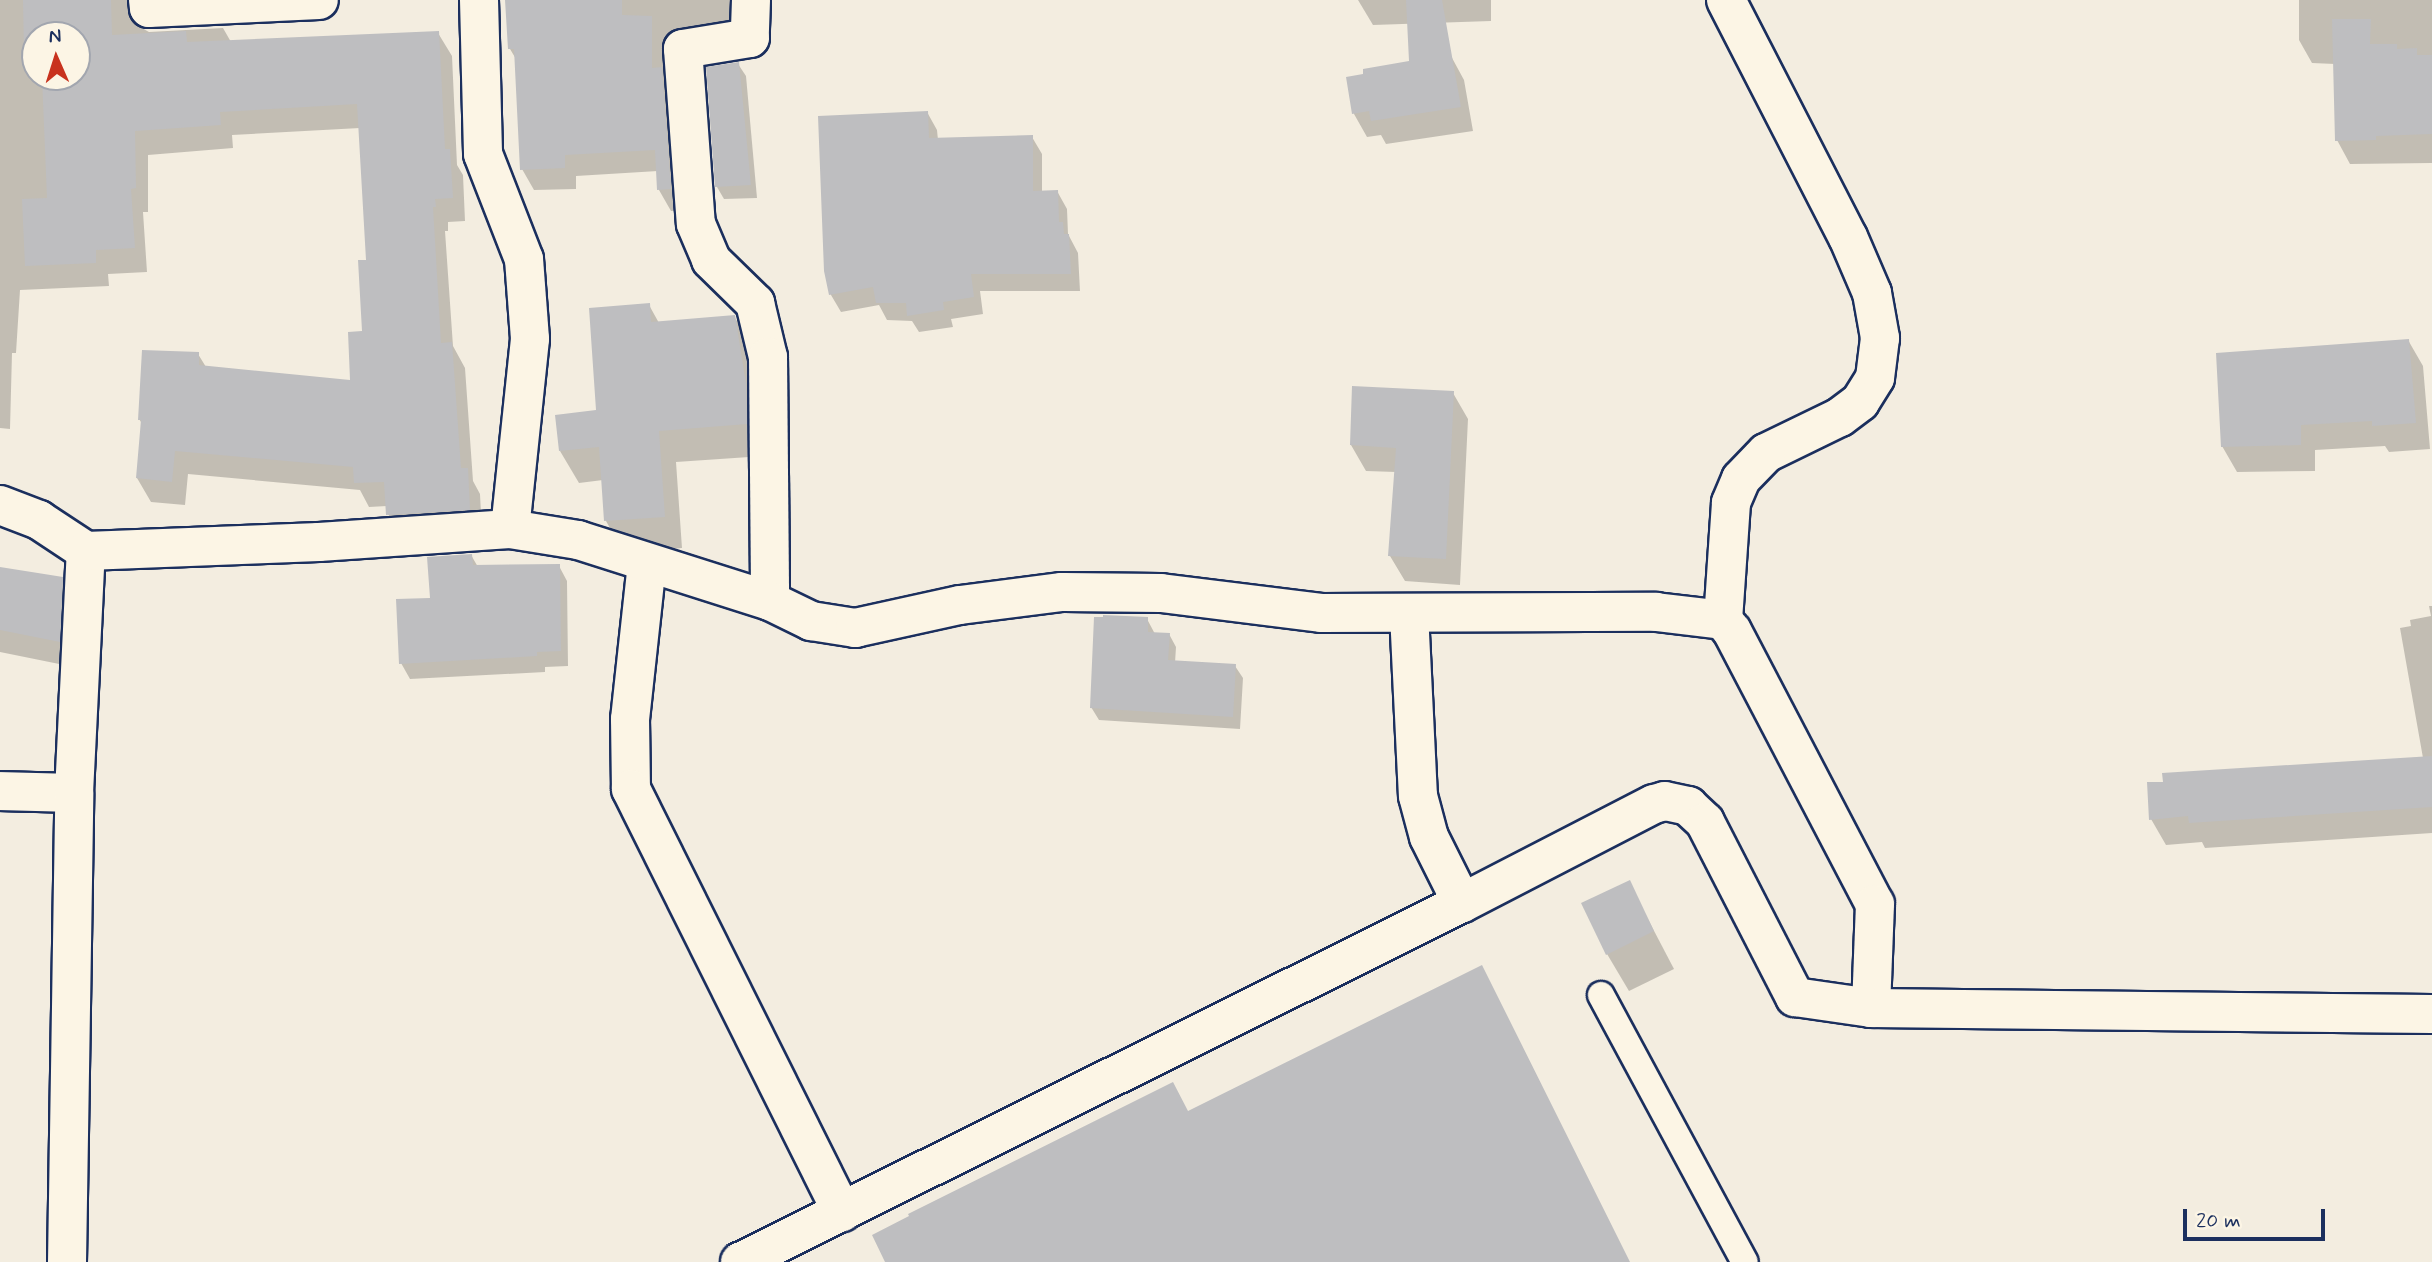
<!DOCTYPE html>
<html>
<head>
<meta charset="utf-8">
<style>
  body { margin:0 }
  #map { position:relative; width:2432px; height:1262px; overflow:hidden; background:#f3ede0; font-family:Mynerve,sans-serif }
  div>[style] { position:absolute }
  [style*='--x'] { left:calc(var(--x)*1px); top:calc(var(--y)*1px); width:calc(var(--w)*1px); rotate:calc(var(--a)*1deg) }
  .shadow>* { inset:0; background:#0003 }
  .building>* { inset:0; background:#bebec0 }
  .roads { filter:drop-shadow(2px 0 #1b2f5e) drop-shadow(-2px 0 #1b2f5e) drop-shadow(0 2px #1b2f5e) drop-shadow(0 -2px #1b2f5e) }
  .service>* { height:26px; margin:-13px; padding:0 13px; transform-origin:13px; border-radius:13px; background:#fcf5e5 }
  .minor>* { height:38px; margin:-19px; padding:0 19px; transform-origin:19px; border-radius:19px; background:#fcf5e5 }
  .tertiary>* { height:38px; margin:-19px; padding:0 19px; transform-origin:19px; border-radius:19px; background:#fcf5e5 }
  span { translate:-50% -50%; white-space:nowrap; text-align:center; line-height:1.15; -webkit-text-stroke:7px #fcf5e5; paint-order:stroke }
  .north { position:absolute; left:21px; top:21px; width:70px; height:70px; box-sizing:border-box; background:#fcf5e5; border:2px solid #a2a6af; border-radius:50%; rotate:357deg; font-size:19px; font-weight:700; line-height:28px; text-align:center; color:#1b2f5e }
  .north::after { content:''; display:block; margin:auto; width:24px; height:32px; background:#c8321e; clip-path:polygon(50% 0,100% 100%,50% 72%,0 100%) }
  .scale { position:absolute; left:2183px; top:1209px; width:142px; height:32px; box-sizing:border-box; border:4px solid #1b2f5e; border-top:0; padding-left:9px; font-size:21px; line-height:24px; white-space:nowrap; color:#1b2f5e; -webkit-text-stroke:5px #fcf5e5; paint-order:stroke }
</style>
</head>
<body>
<div id="map">
  <div class="shadow">
    <div style="clip-path:polygon(evenodd,0 0,233px 0,141px 15px,140px 27px,149px 32px,223px 28px,231px 42px,438px 33px,452px 56px,457px 165px,463px 175px,465px 221px,448px 222px,448px 231px,445px 231px,453px 346px,465px 368px,473px 481px,480px 494px,482px 533px,402px 538px,388px 514px,387px 506px,369px 507px,360px 490px,188px 474px,185px 505px,151px 502px,137px 478px,143px 425px,139px 419px,198px 354px,206px 367px,352px 382px,364px 333px,367px 261px,360px 128px,232px 135px,233px 148px,148px 155px,148px 212px,143px 212px,147px 272px,108px 274px,109px 286px,20px 290px,16px 353px,12px 353px,10px 429px,0 428px,0 0,35px 35px,77px 35px,77px 77px,35px 77px,35px 35px)"></div>
    <div style="clip-path:polygon(507px 0,754px 0,740px 21px,681px 53px,683px 210px,671px 211px,659px 190px,658px 171px,576px 176px,576px 189px,534px 190px,522px 169px,516px 59px,510px 49px)"></div>
    <div style="clip-path:polygon(1358px 0,1491px 0,1491px 21px,1373px 25px)"></div>
    <div style="clip-path:polygon(2299px 0,2432px 0,2432px 163px,2350px 164px,2337px 140px,2335px 64px,2312px 63px,2299px 40px)"></div>
    <div style="clip-path:polygon(1451px 56px,1464px 80px,1473px 131px,1386px 144px,1381px 135px,1367px 137px,1354px 114px,1348px 78px)"></div>
    <div style="clip-path:polygon(738px 64px,746px 76px,757px 198px,724px 199px,717px 187px)"></div>
    <div style="clip-path:polygon(927px 112px,937px 130px,938px 140px,1032px 137px,1042px 154px,1042px 192px,1057px 191px,1067px 209px,1068px 234px,1078px 253px,1080px 291px,980px 291px,983px 314px,951px 319px,953px 327px,919px 332px,912px 321px,887px 320px,879px 305px,841px 312px,831px 295px,826px 271px)"></div>
    <div style="clip-path:polygon(649px 305px,659px 323px,734px 316px,753px 349px,764px 456px,676px 462px,682px 548px,624px 553px,606px 521px,603px 480px,579px 483px,560px 451px,598px 412px)"></div>
    <div style="clip-path:polygon(2408px 340px,2423px 366px,2430px 449px,2389px 452px,2385px 446px,2315px 450px,2315px 471px,2237px 472px,2222px 446px)"></div>
    <div style="clip-path:polygon(1453px 393px,1468px 419px,1460px 585px,1405px 581px,1390px 556px,1396px 472px,1366px 471px,1351px 445px)"></div>
    <div style="clip-path:polygon(471px 555px,478px 567px,559px 566px,567px 581px,568px 666px,545px 667px,545px 672px,410px 679px,401px 663px,431px 599px)"></div>
    <div style="clip-path:polygon(0 568px,62px 579px,77px 605px,74px 667px,0 652px)"></div>
    <div style="clip-path:polygon(2429px 606px,2432px 606px,2432px 833px,2205px 848px,2202px 842px,2166px 845px,2151px 819px,2423px 758px,2400px 628px,2411px 626px,2410px 620px,2431px 616px)"></div>
    <div style="clip-path:polygon(1147px 619px,1155px 634px,1169px 634px,1176px 647px,1175px 663px,1235px 666px,1243px 678px,1240px 729px,1099px 720px,1091px 707px)"></div>
    <div style="clip-path:polygon(1629px 883px,1674px 969px,1629px 991px,1607px 954px)"></div>
  </div>
  <div class="building">
    <div style="clip-path:polygon(23px 0,111px 0,112px 35px,186px 31px,187px 42px,439px 31px,445px 149px,450px 149px,453px 198px,435px 199px,436px 207px,433px 207px,441px 343px,452px 342px,461px 468px,468px 468px,470px 510px,386px 515px,384px 482px,354px 483px,353px 467px,175px 451px,172px 482px,136px 478px,141px 420px,138px 420px,142px 350px,199px 352px,199px 365px,350px 380px,348px 332px,362px 331px,358px 260px,366px 260px,357px 104px,220px 112px,221px 125px,135px 131px,136px 188px,131px 189px,135px 248px,96px 250px,96px 263px,25px 266px,22px 199px,47px 198px,42px 77px,77px 77px,77px 35px,35px 35px,35px 52px,24px 52px)"></div>
    <div style="clip-path:polygon(505px 0,622px 0,622px 15px,652px 16px,652px 68px,662px 67px,671px 189px,657px 190px,655px 150px,565px 155px,565px 168px,520px 170px,514px 49px,508px 49px)"></div>
    <div style="clip-path:polygon(1406px 0,1442px 0,1461px 107px,1371px 121px,1369px 111px,1352px 114px,1346px 77px,1363px 74px,1363px 69px,1409px 61px)"></div>
    <div style="clip-path:polygon(2332px 19px,2371px 19px,2370px 44px,2397px 44px,2397px 49px,2417px 48px,2417px 55px,2432px 55px,2432px 134px,2376px 136px,2376px 140px,2335px 141px)"></div>
    <div style="clip-path:polygon(739px 62px,751px 185px,715px 187px,706px 67px)"></div>
    <div style="clip-path:polygon(928px 111px,929px 138px,1033px 135px,1033px 191px,1058px 190px,1059px 222px,1063px 222px,1064px 234px,1069px 234px,1071px 274px,971px 274px,974px 297px,943px 302px,944px 310px,907px 316px,906px 303px,876px 303px,873px 287px,829px 295px,824px 271px,818px 116px)"></div>
    <div style="clip-path:polygon(650px 303px,651px 322px,735px 315px,746px 384px,747px 424px,659px 431px,665px 517px,604px 521px,599px 447px,559px 451px,555px 415px,596px 410px,589px 308px)"></div>
    <div style="clip-path:polygon(2409px 339px,2416px 423px,2372px 426px,2372px 421px,2301px 425px,2301px 445px,2221px 447px,2216px 353px)"></div>
    <div style="clip-path:polygon(1352px 386px,1454px 391px,1446px 559px,1388px 556px,1396px 448px,1350px 445px)"></div>
    <div style="clip-path:polygon(472px 554px,473px 565px,560px 564px,561px 651px,537px 652px,537px 656px,399px 664px,396px 599px,430px 598px,427px 557px)"></div>
    <div style="clip-path:polygon(0 567px,63px 577px,60px 642px,0 630px)"></div>
    <div style="clip-path:polygon(1103px 615px,1148px 617px,1148px 632px,1170px 633px,1168px 660px,1236px 664px,1233px 717px,1090px 708px,1094px 617px,1103px 617px)"></div>
    <div style="clip-path:polygon(2432px 756px,2432px 807px,2189px 823px,2188px 816px,2149px 820px,2147px 782px,2163px 782px,2162px 773px)"></div>
    <div style="clip-path:polygon(1630px 880px,1654px 931px,1606px 955px,1581px 903px)"></div>
    <div style="clip-path:polygon(1482px 965px,1630px 1262px,885px 1262px,872px 1235px,909px 1216px,908px 1214px,1173px 1082px,1188px 1111px)"></div>
  </div>
  <div class="roads">
    <div class="service">
      <div style="--x:1601;--y:995;--w:303;--a:61.7"></div>
    </div>
    <div class="minor">
      <div style="--x:148;--y:0;--w:8;--a:83"></div>
      <div style="--x:149;--y:8;--w:170;--a:-2.7"></div>
      <div style="--x:479;--y:0;--w:154;--a:88.5"></div>
      <div style="--x:483;--y:154;--w:113;--a:68.7"></div>
      <div style="--x:524;--y:259;--w:80;--a:85.7"></div>
      <div style="--x:530;--y:339;--w:191;--a:96"></div>
      <div style="--x:751;--y:0;--w:38;--a:92"></div>
      <div style="--x:750;--y:38;--w:68;--a:170.7"></div>
      <div style="--x:683;--y:49;--w:175;--a:85.8"></div>
      <div style="--x:696;--y:224;--w:39;--a:67"></div>
      <div style="--x:711;--y:260;--w:62;--a:44.3"></div>
      <div style="--x:755;--y:303;--w:56;--a:76.5"></div>
      <div style="--x:768;--y:357;--w:244;--a:89.5"></div>
      <div style="--x:1726;--y:0;--w:267;--a:62.8"></div>
      <div style="--x:1848;--y:237;--w:61;--a:66.8"></div>
      <div style="--x:1872;--y:293;--w:46;--a:79.9"></div>
      <div style="--x:1880;--y:338;--w:40;--a:97.1"></div>
      <div style="--x:1875;--y:378;--w:28;--a:122"></div>
      <div style="--x:1860;--y:402;--w:25;--a:143"></div>
      <div style="--x:1840;--y:417;--w:82;--a:154.1"></div>
      <div style="--x:1766;--y:453;--w:36;--a:134"></div>
      <div style="--x:1741;--y:479;--w:26;--a:113"></div>
      <div style="--x:1731;--y:503;--w:117;--a:93.9"></div>
      <div style="--x:1723;--y:620;--w:14;--a:51"></div>
      <div style="--x:1732;--y:631;--w:308;--a:62.4"></div>
      <div style="--x:1875;--y:904;--w:104;--a:92.2"></div>
      <div style="--x:0;--y:505;--w:42;--a:21"></div>
      <div style="--x:39;--y:520;--w:56;--a:33.4"></div>
      <div style="--x:647;--y:563;--w:157;--a:96.2"></div>
      <div style="--x:630;--y:719;--w:70;--a:89.2"></div>
      <div style="--x:631;--y:789;--w:473;--a:63.5"></div>
      <div style="--x:1409;--y:613;--w:183;--a:87.2"></div>
      <div style="--x:1418;--y:796;--w:42;--a:75"></div>
      <div style="--x:1429;--y:837;--w:74;--a:63.4"></div>
      <div style="--x:0;--y:791;--w:74;--a:1.5"></div>
      <div style="--x:74;--y:793;--w:242;--a:-87.2"></div>
      <div style="--x:86;--y:551;--w:233;--a:-2.2"></div>
      <div style="--x:319;--y:542;--w:191;--a:-3.9"></div>
      <div style="--x:510;--y:529;--w:69;--a:9.2"></div>
      <div style="--x:578;--y:540;--w:201;--a:17.6"></div>
      <div style="--x:770;--y:601;--w:46;--a:26"></div>
      <div style="--x:811;--y:621;--w:45;--a:9"></div>
      <div style="--x:855;--y:628;--w:107;--a:-12.4"></div>
      <div style="--x:960;--y:605;--w:103;--a:-7.3"></div>
      <div style="--x:1062;--y:592;--w:99;--a:0.6"></div>
      <div style="--x:1161;--y:593;--w:161;--a:7.1"></div>
      <div style="--x:1321;--y:613;--w:335;--a:-0.2"></div>
      <div style="--x:1656;--y:612;--w:67;--a:6.8"></div>
      <div style="--x:67;--y:1262;--w:469;--a:-89.1"></div>
    </div>
    <div class="tertiary">
      <div style="--x:740;--y:1262;--w:806;--a:-26.44"></div>
      <div style="--x:1462;--y:903;--w:216;--a:-27.3"></div>
      <div style="--x:1654;--y:804;--w:11;--a:-15"></div>
      <div style="--x:1665;--y:801;--w:24;--a:12"></div>
      <div style="--x:1688;--y:806;--w:23;--a:43"></div>
      <div style="--x:1705;--y:822;--w:197;--a:62.8"></div>
      <div style="--x:1795;--y:997;--w:77;--a:8.2"></div>
      <div style="--x:1871;--y:1008;--w:561;--a:0.61"></div>
    </div>
  </div>
  <div class="north">N</div>
  <div class="scale">20 m</div>
</div>
</body>
</html>
